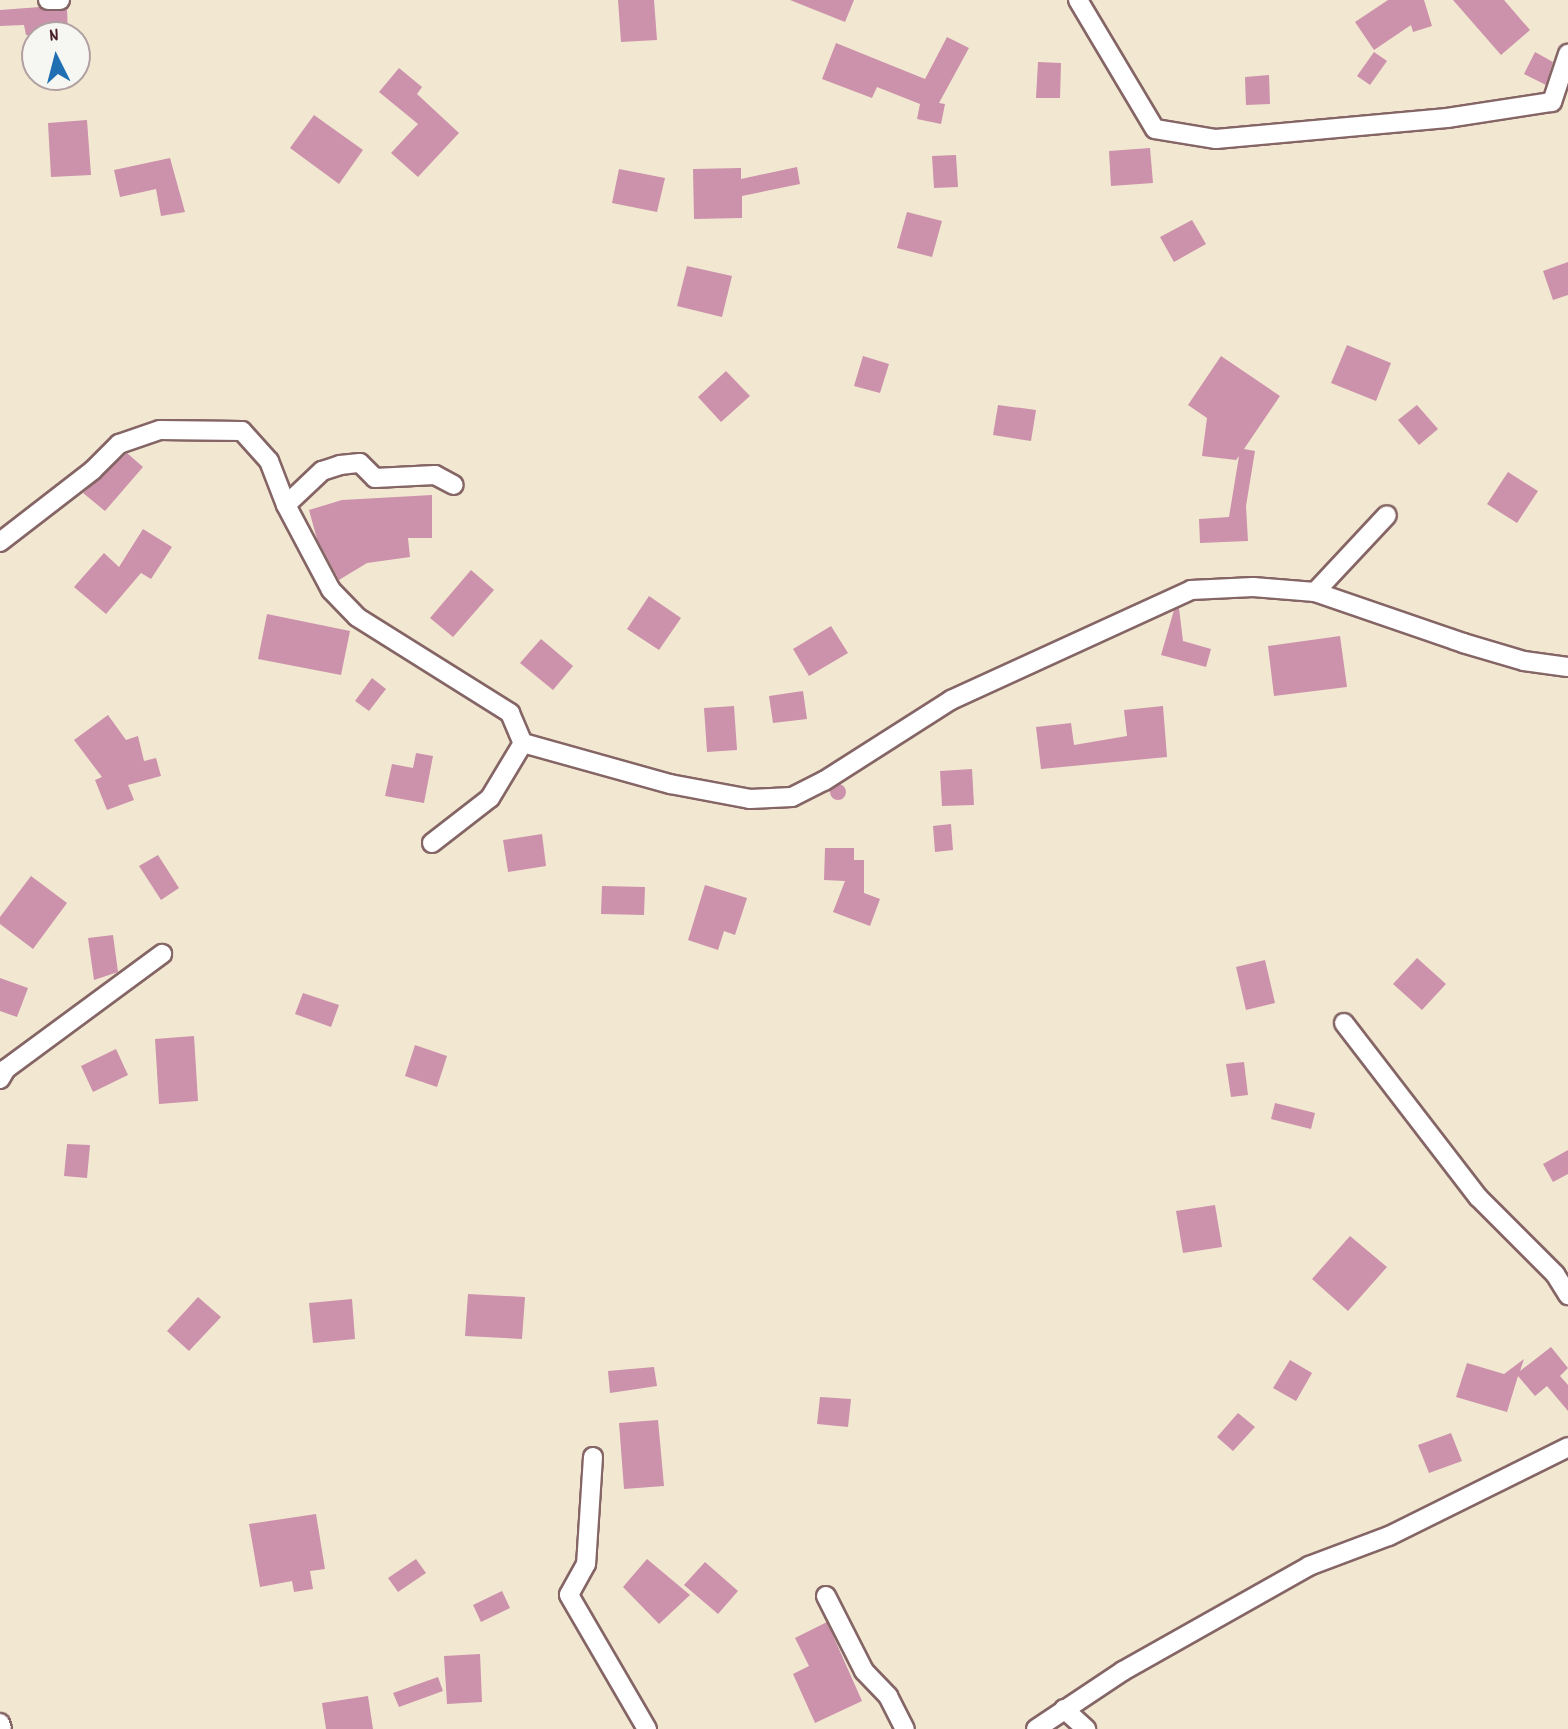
<!DOCTYPE html>
<html>
<head>
<meta charset="utf-8">
<style>
  body { margin:0 }
  #map { position:relative; width:1568px; height:1729px; overflow:hidden; background:#f2e8d2; font-family:Dekko,sans-serif }
  div>[style] { position:absolute }
  [style*='--x'] { left:calc(var(--x)*1px); top:calc(var(--y)*1px); width:calc(var(--w)*1px); rotate:calc(var(--a)*1deg) }
  .building>* { inset:0; background:#cc91ab }
  .round { border-radius:50% }
  .roads { filter:drop-shadow(2px 0 #856565) drop-shadow(-2px 0 #856565) drop-shadow(0 2px #856565) drop-shadow(0 -2px #856565) }
  .minor>* { height:18px; margin:-9px; padding:0 9px; transform-origin:9px; border-radius:9px; background:#fff }
  span { translate:-50% -50%; white-space:nowrap; text-align:center; line-height:1.15; -webkit-text-stroke:6px #f6f6f2; paint-order:stroke }
  .north { position:absolute; left:21px; top:21px; width:70px; height:70px; box-sizing:border-box; background:#f6f6f2; border:2px solid #b1a0a2; border-radius:50%; rotate:354deg; font-size:19px; font-weight:700; line-height:28px; text-align:center; color:#4a1f2b }
  .north::after { content:''; display:block; margin:auto; width:24px; height:32px; background:#1f6fb2; clip-path:polygon(50% 0,100% 100%,50% 72%,0 100%) }
</style>
</head>
<body>
<div id="map">
  <div class="building">
    <div style="clip-path:polygon(618px 0,654px 0,657px 40px,621px 42px)"></div>
    <div style="clip-path:polygon(790px 0,854px 0,845px 22px)"></div>
    <div style="clip-path:polygon(1388px 0,1424px 0,1432px 26px,1413px 32px,1411px 25px,1374px 50px,1355px 22px)"></div>
    <div style="clip-path:polygon(1453px 0,1504px 0,1530px 30px,1501px 55px)"></div>
    <div style="clip-path:polygon(40px 7px,48px 11px,67px 8px,68px 35px,26px 35px,24px 25px,0 26px,0 10px)"></div>
    <div style="clip-path:polygon(947px 37px,969px 48px,939px 103px,945px 104px,941px 124px,917px 119px,920px 104px,877px 87px,872px 98px,822px 79px,836px 43px,925px 79px)"></div>
    <div style="clip-path:polygon(1374px 52px,1387px 61px,1370px 85px,1357px 76px)"></div>
    <div style="clip-path:polygon(1535px 52px,1553px 62px,1546px 85px,1524px 74px)"></div>
    <div style="clip-path:polygon(1038px 62px,1061px 63px,1060px 98px,1036px 98px)"></div>
    <div style="clip-path:polygon(399px 68px,422px 87px,417px 94px,459px 133px,418px 177px,391px 153px,418px 124px,379px 92px)"></div>
    <div style="clip-path:polygon(1269px 75px,1270px 104px,1246px 105px,1245px 77px)"></div>
    <div style="clip-path:polygon(314px 115px,363px 150px,339px 184px,290px 148px)"></div>
    <div style="clip-path:polygon(87px 120px,91px 175px,51px 177px,48px 123px)"></div>
    <div style="clip-path:polygon(1150px 148px,1153px 183px,1111px 186px,1109px 151px)"></div>
    <div style="clip-path:polygon(956px 155px,958px 187px,934px 188px,932px 156px)"></div>
    <div style="clip-path:polygon(170px 158px,185px 212px,161px 216px,156px 189px,120px 197px,114px 170px)"></div>
    <div style="clip-path:polygon(797px 167px,800px 184px,742px 196px,742px 218px,694px 219px,693px 169px,741px 168px,741px 179px)"></div>
    <div style="clip-path:polygon(619px 169px,665px 178px,657px 212px,612px 203px)"></div>
    <div style="clip-path:polygon(907px 212px,942px 221px,932px 257px,897px 248px)"></div>
    <div style="clip-path:polygon(1192px 220px,1206px 244px,1174px 262px,1160px 237px)"></div>
    <div style="clip-path:polygon(1568px 262px,1568px 295px,1553px 300px,1543px 271px)"></div>
    <div style="clip-path:polygon(687px 266px,732px 276px,722px 317px,677px 306px)"></div>
    <div style="clip-path:polygon(1347px 345px,1391px 363px,1376px 401px,1331px 383px)"></div>
    <div style="clip-path:polygon(863px 356px,889px 364px,880px 393px,854px 386px)"></div>
    <div style="clip-path:polygon(1221px 356px,1280px 396px,1244px 449px,1255px 451px,1246px 506px,1248px 541px,1200px 543px,1199px 519px,1229px 517px,1239px 456px,1236px 460px,1202px 456px,1207px 418px,1188px 405px)"></div>
    <div style="clip-path:polygon(726px 371px,750px 396px,721px 422px,698px 397px)"></div>
    <div style="clip-path:polygon(998px 405px,1036px 410px,1031px 441px,993px 435px)"></div>
    <div style="clip-path:polygon(1417px 405px,1438px 429px,1419px 445px,1398px 420px)"></div>
    <div style="clip-path:polygon(127px 453px,143px 467px,105px 511px,83px 493px)"></div>
    <div style="clip-path:polygon(1508px 472px,1538px 491px,1517px 523px,1487px 504px)"></div>
    <div style="clip-path:polygon(432px 495px,432px 538px,408px 538px,410px 557px,367px 563px,339px 580px,317px 539px,309px 510px,342px 500px)"></div>
    <div style="clip-path:polygon(143px 529px,172px 547px,151px 579px,141px 573px,106px 614px,74px 587px,104px 553px,119px 567px)"></div>
    <div style="clip-path:polygon(471px 570px,494px 590px,453px 637px,430px 618px)"></div>
    <div style="clip-path:polygon(649px 596px,681px 618px,659px 650px,627px 629px)"></div>
    <div style="clip-path:polygon(1179px 608px,1183px 641px,1211px 649px,1206px 667px,1161px 655px,1174px 610px)"></div>
    <div style="clip-path:polygon(267px 614px,350px 631px,341px 675px,258px 659px)"></div>
    <div style="clip-path:polygon(831px 626px,848px 653px,809px 676px,793px 649px)"></div>
    <div style="clip-path:polygon(1340px 636px,1347px 687px,1274px 696px,1268px 646px)"></div>
    <div style="clip-path:polygon(541px 639px,573px 666px,553px 690px,520px 663px)"></div>
    <div style="clip-path:polygon(372px 678px,386px 689px,369px 711px,355px 701px)"></div>
    <div style="clip-path:polygon(803px 691px,807px 719px,773px 723px,769px 696px)"></div>
    <div style="clip-path:polygon(734px 706px,737px 750px,707px 752px,704px 708px)"></div>
    <div style="clip-path:polygon(1163px 706px,1167px 757px,1041px 769px,1036px 727px,1071px 723px,1074px 745px,1127px 736px,1124px 710px)"></div>
    <div style="clip-path:polygon(108px 715px,126px 740px,138px 736px,144px 761px,156px 758px,161px 776px,128px 785px,134px 800px,107px 810px,95px 780px,102px 777px,74px 740px)"></div>
    <div style="clip-path:polygon(416px 753px,433px 756px,424px 803px,385px 796px,392px 764px,413px 768px)"></div>
    <div style="clip-path:polygon(972px 769px,974px 805px,942px 806px,940px 771px)"></div>
    <div class="round" style="left:830px;top:784px;width:16px;height:16px"></div>
    <div style="clip-path:polygon(951px 824px,953px 850px,935px 852px,933px 826px)"></div>
    <div style="clip-path:polygon(542px 834px,546px 866px,508px 872px,503px 840px)"></div>
    <div style="clip-path:polygon(825px 848px,854px 848px,854px 860px,864px 860px,864px 893px,880px 899px,870px 926px,833px 912px,845px 881px,824px 880px)"></div>
    <div style="clip-path:polygon(158px 855px,179px 888px,161px 900px,139px 866px)"></div>
    <div style="clip-path:polygon(31px 876px,67px 903px,33px 949px,0 924px,0 917px)"></div>
    <div style="clip-path:polygon(705px 885px,747px 898px,735px 935px,724px 931px,718px 950px,688px 940px)"></div>
    <div style="clip-path:polygon(602px 886px,645px 887px,644px 915px,601px 914px)"></div>
    <div style="clip-path:polygon(113px 935px,118px 972px,94px 980px,88px 938px)"></div>
    <div style="clip-path:polygon(1417px 958px,1446px 984px,1422px 1010px,1393px 984px)"></div>
    <div style="clip-path:polygon(1265px 960px,1275px 1003px,1246px 1010px,1236px 967px)"></div>
    <div style="clip-path:polygon(0 978px,28px 988px,17px 1017px,0 1011px)"></div>
    <div style="clip-path:polygon(303px 993px,339px 1005px,331px 1027px,295px 1014px)"></div>
    <div style="clip-path:polygon(194px 1036px,198px 1101px,159px 1104px,155px 1039px)"></div>
    <div style="clip-path:polygon(415px 1045px,447px 1056px,437px 1087px,405px 1076px)"></div>
    <div style="clip-path:polygon(116px 1049px,128px 1075px,93px 1092px,81px 1066px)"></div>
    <div style="clip-path:polygon(1244px 1062px,1248px 1095px,1231px 1097px,1226px 1064px)"></div>
    <div style="clip-path:polygon(1275px 1103px,1315px 1113px,1311px 1129px,1271px 1119px)"></div>
    <div style="clip-path:polygon(67px 1144px,90px 1145px,87px 1178px,64px 1176px)"></div>
    <div style="clip-path:polygon(1568px 1150px,1568px 1174px,1553px 1182px,1543px 1164px)"></div>
    <div style="clip-path:polygon(1215px 1205px,1222px 1247px,1183px 1253px,1176px 1211px)"></div>
    <div style="clip-path:polygon(1350px 1236px,1387px 1267px,1348px 1311px,1312px 1279px)"></div>
    <div style="clip-path:polygon(468px 1294px,525px 1297px,522px 1339px,465px 1336px)"></div>
    <div style="clip-path:polygon(198px 1297px,221px 1317px,189px 1351px,167px 1331px)"></div>
    <div style="clip-path:polygon(352px 1299px,355px 1339px,313px 1343px,309px 1303px)"></div>
    <div style="clip-path:polygon(1551px 1347px,1568px 1368px,1560px 1376px,1568px 1385px,1568px 1411px,1547px 1386px,1535px 1396px,1518px 1376px,1507px 1412px,1456px 1397px,1467px 1363px,1504px 1374px,1524px 1359px,1520px 1371px)"></div>
    <div style="clip-path:polygon(1290px 1360px,1312px 1373px,1296px 1401px,1273px 1388px)"></div>
    <div style="clip-path:polygon(654px 1367px,657px 1386px,610px 1393px,608px 1371px)"></div>
    <div style="clip-path:polygon(820px 1397px,851px 1399px,848px 1427px,817px 1424px)"></div>
    <div style="clip-path:polygon(1238px 1413px,1255px 1427px,1233px 1451px,1217px 1437px)"></div>
    <div style="clip-path:polygon(658px 1420px,664px 1486px,624px 1489px,619px 1423px)"></div>
    <div style="clip-path:polygon(1451px 1433px,1462px 1461px,1429px 1473px,1418px 1445px)"></div>
    <div style="clip-path:polygon(316px 1514px,325px 1569px,310px 1571px,313px 1589px,294px 1592px,292px 1581px,260px 1587px,249px 1524px)"></div>
    <div style="clip-path:polygon(416px 1559px,426px 1573px,398px 1592px,388px 1578px)"></div>
    <div style="clip-path:polygon(647px 1559px,690px 1595px,659px 1624px,623px 1587px)"></div>
    <div style="clip-path:polygon(705px 1562px,738px 1591px,718px 1614px,684px 1585px)"></div>
    <div style="clip-path:polygon(502px 1591px,510px 1608px,481px 1622px,473px 1605px)"></div>
    <div style="clip-path:polygon(827px 1622px,862px 1701px,815px 1723px,793px 1674px,809px 1666px,795px 1638px)"></div>
    <div style="clip-path:polygon(480px 1654px,482px 1702px,447px 1704px,444px 1656px)"></div>
    <div style="clip-path:polygon(438px 1677px,443px 1691px,399px 1707px,393px 1693px)"></div>
    <div style="clip-path:polygon(368px 1696px,373px 1729px,326px 1729px,322px 1703px)"></div>
  </div>
  <div class="roads">
    <div class="minor">
      <div style="--x:48;--y:0;--w:12;--a:0"></div>
      <div style="--x:1078;--y:0;--w:150;--a:59.2"></div>
      <div style="--x:1155;--y:129;--w:62;--a:9.3"></div>
      <div style="--x:1216;--y:139;--w:232;--a:-5.2"></div>
      <div style="--x:1447;--y:118;--w:106;--a:-8.7"></div>
      <div style="--x:1552;--y:102;--w:51;--a:-71.6"></div>
      <div style="--x:286;--y:505;--w:96;--a:62.1"></div>
      <div style="--x:331;--y:590;--w:37;--a:46"></div>
      <div style="--x:357;--y:617;--w:181;--a:32.1"></div>
      <div style="--x:510;--y:713;--w:33;--a:67"></div>
      <div style="--x:523;--y:743;--w:153;--a:15.6"></div>
      <div style="--x:670;--y:784;--w:81;--a:10.6"></div>
      <div style="--x:750;--y:799;--w:42;--a:-2.7"></div>
      <div style="--x:792;--y:797;--w:36;--a:-27"></div>
      <div style="--x:824;--y:781;--w:151;--a:-32.5"></div>
      <div style="--x:951;--y:700;--w:264;--a:-24.6"></div>
      <div style="--x:1191;--y:590;--w:62;--a:-2.8"></div>
      <div style="--x:1253;--y:587;--w:62;--a:4.6"></div>
      <div style="--x:1315;--y:592;--w:157;--a:19"></div>
      <div style="--x:1463;--y:643;--w:64;--a:16.4"></div>
      <div style="--x:1524;--y:661;--w:44;--a:7.8"></div>
      <div style="--x:0;--y:542;--w:118;--a:-37.7"></div>
      <div style="--x:93;--y:470;--w:37;--a:-45"></div>
      <div style="--x:119;--y:444;--w:43;--a:-18.9"></div>
      <div style="--x:160;--y:430;--w:82;--a:0.7"></div>
      <div style="--x:242;--y:431;--w:40;--a:48"></div>
      <div style="--x:269;--y:461;--w:47;--a:68.9"></div>
      <div style="--x:286;--y:505;--w:50;--a:-43.4"></div>
      <div style="--x:322;--y:471;--w:19;--a:-18"></div>
      <div style="--x:340;--y:465;--w:20;--a:-6"></div>
      <div style="--x:360;--y:463;--w:21;--a:45"></div>
      <div style="--x:375;--y:478;--w:60;--a:-2.9"></div>
      <div style="--x:435;--y:475;--w:21;--a:28"></div>
      <div style="--x:1315;--y:592;--w:105;--a:-46.9"></div>
      <div style="--x:432;--y:843;--w:73;--a:-37.8"></div>
      <div style="--x:490;--y:798;--w:64;--a:-59"></div>
      <div style="--x:1344;--y:1023;--w:220;--a:52.4"></div>
      <div style="--x:1478;--y:1197;--w:109;--a:45"></div>
      <div style="--x:1555;--y:1274;--w:25;--a:58"></div>
      <div style="--x:0;--y:1079;--w:12;--a:-59"></div>
      <div style="--x:6;--y:1069;--w:194;--a:-36.4"></div>
      <div style="--x:593;--y:1457;--w:107;--a:93.7"></div>
      <div style="--x:586;--y:1564;--w:35;--a:119"></div>
      <div style="--x:569;--y:1595;--w:155;--a:59.8"></div>
      <div style="--x:826;--y:1596;--w:84;--a:63.1"></div>
      <div style="--x:864;--y:1671;--w:35;--a:46"></div>
      <div style="--x:888;--y:1696;--w:37;--a:63"></div>
      <div style="--x:1064;--y:1709;--w:30;--a:42"></div>
      <div style="--x:0;--y:1723;--w:6;--a:72"></div>
      <div style="--x:1036;--y:1729;--w:105;--a:-33.7"></div>
      <div style="--x:1123;--y:1671;--w:214;--a:-29.4"></div>
      <div style="--x:1309;--y:1566;--w:85;--a:-20.6"></div>
      <div style="--x:1389;--y:1536;--w:200;--a:-26.4"></div>
    </div>
  </div>
  <div class="north">N</div>
</div>
</body>
</html>
